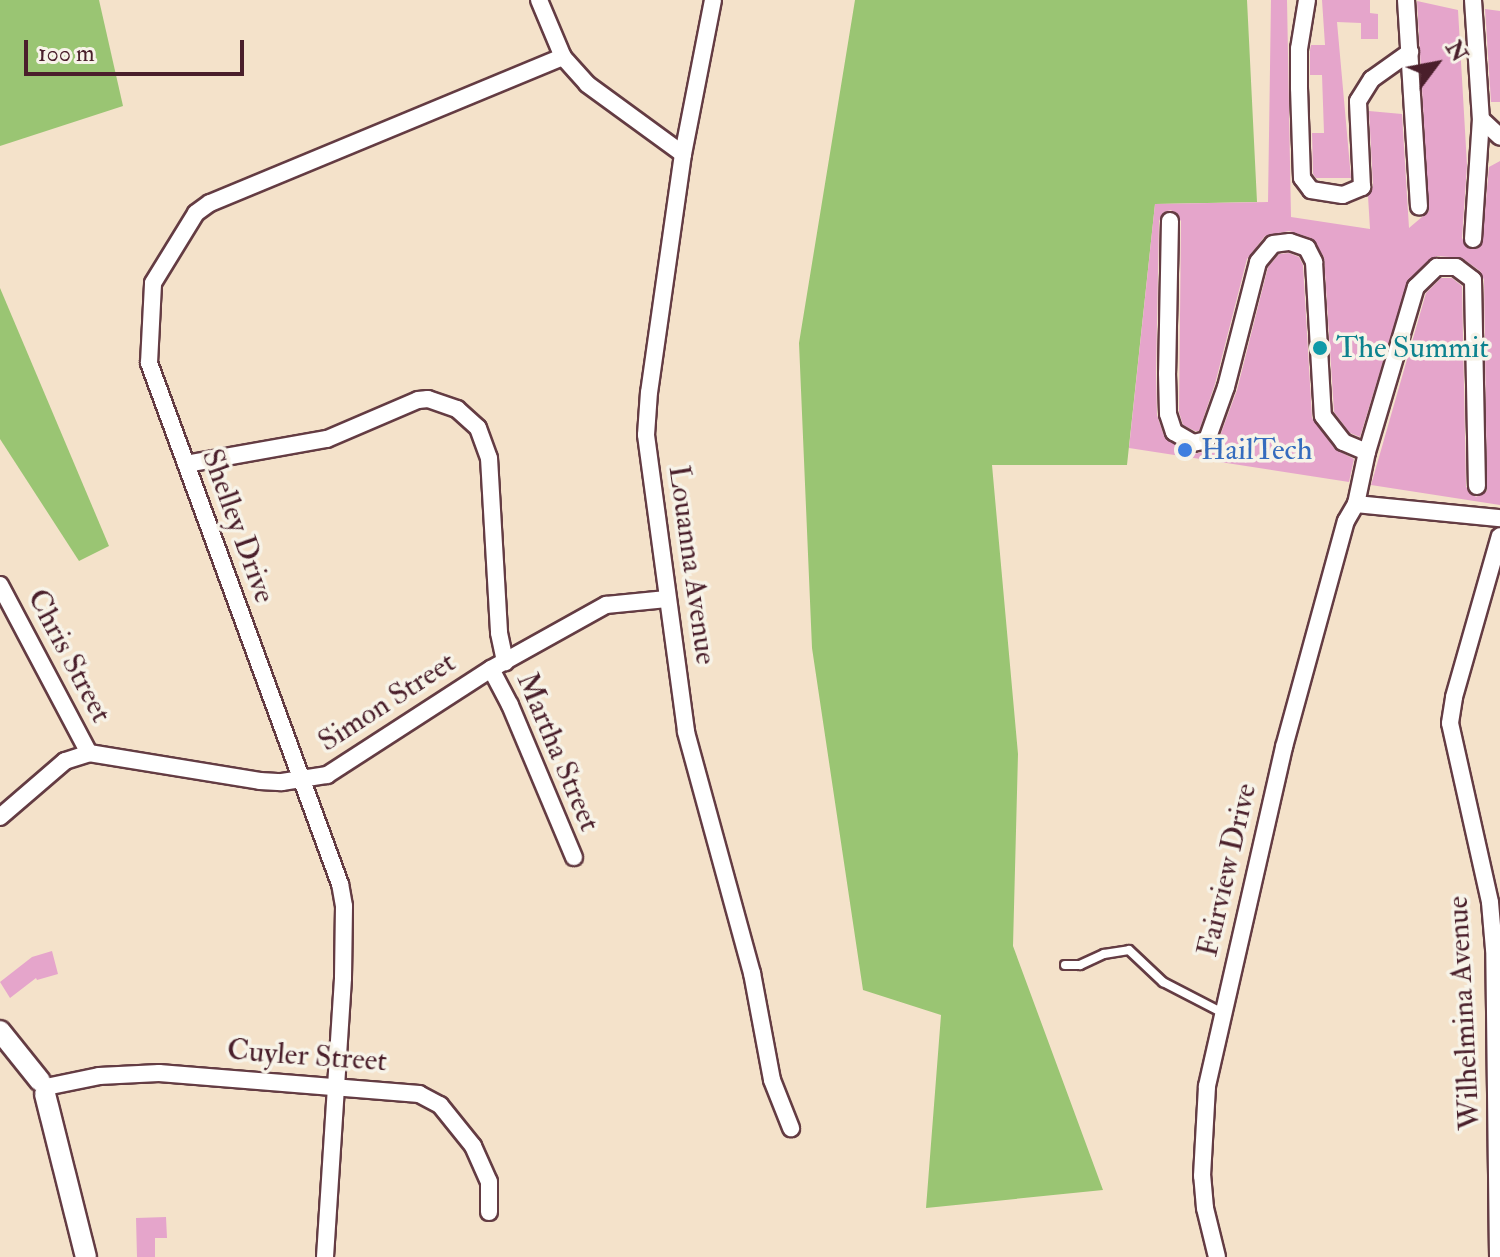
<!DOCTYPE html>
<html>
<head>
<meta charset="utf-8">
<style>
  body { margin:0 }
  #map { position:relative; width:1500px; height:1257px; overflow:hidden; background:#f4e2ca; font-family:"IM FELL Double Pica",serif }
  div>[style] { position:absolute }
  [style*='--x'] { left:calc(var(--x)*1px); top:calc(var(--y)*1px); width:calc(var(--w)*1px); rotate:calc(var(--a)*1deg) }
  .green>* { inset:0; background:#9ac573 }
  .building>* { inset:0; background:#e5a5cb }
  .roads { filter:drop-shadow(2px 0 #643c43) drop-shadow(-2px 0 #643c43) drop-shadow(0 2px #643c43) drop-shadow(0 -2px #643c43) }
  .service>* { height:8px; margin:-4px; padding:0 4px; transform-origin:4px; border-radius:4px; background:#fff }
  .minor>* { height:16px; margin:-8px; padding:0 8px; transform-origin:8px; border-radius:8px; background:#fff }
  .tertiary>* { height:20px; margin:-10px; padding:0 10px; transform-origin:10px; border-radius:10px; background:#fff }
  .dots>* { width:22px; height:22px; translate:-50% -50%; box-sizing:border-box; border:4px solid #f7f3e8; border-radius:50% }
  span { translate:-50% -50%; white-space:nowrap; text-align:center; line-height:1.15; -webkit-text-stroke:7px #f7f3e8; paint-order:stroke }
  .culture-label { font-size:30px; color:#0d838f }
  .left { translate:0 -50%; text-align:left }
  .shop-label { font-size:30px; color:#366cbe }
  .street-label { font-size:30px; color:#4a1f2b }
  .north { position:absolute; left:1396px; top:24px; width:80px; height:80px; -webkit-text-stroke:6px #f7f3e8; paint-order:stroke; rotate:58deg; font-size:22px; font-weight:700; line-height:32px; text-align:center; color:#4a1f2b }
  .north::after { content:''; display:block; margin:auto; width:28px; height:36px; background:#4a1f2b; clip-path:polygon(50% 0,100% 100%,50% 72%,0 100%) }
  .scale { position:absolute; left:24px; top:40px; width:220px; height:36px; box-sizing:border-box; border:4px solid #4a1f2b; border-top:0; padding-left:10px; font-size:24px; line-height:28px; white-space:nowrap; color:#4a1f2b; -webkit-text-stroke:6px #f7f3e8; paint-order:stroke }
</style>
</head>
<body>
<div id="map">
  <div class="green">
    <div style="clip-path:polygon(0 0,99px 0,123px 106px,0 146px)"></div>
    <div style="clip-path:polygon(855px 0,1247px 0,1257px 202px,1155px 204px,1127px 465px,992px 465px,1018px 754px,1013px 946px,1103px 1190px,926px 1208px,941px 1015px,863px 990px,812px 648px,799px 343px)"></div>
    <div style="clip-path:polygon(0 288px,109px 546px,79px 561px,0 439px)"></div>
  </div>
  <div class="building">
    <div style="clip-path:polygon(1271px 0,1287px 0,1291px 217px,1370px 229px,1368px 196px,1373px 186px,1369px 111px,1402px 114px,1409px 228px,1429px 211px,1417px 1px,1458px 10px,1467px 165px,1462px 238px,1468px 248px,1477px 249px,1482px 244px,1489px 167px,1500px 161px,1500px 505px,1371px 485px,1426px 293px,1441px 278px,1452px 278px,1462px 286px,1466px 487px,1476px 497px,1487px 491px,1484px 280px,1480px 271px,1462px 258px,1437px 256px,1408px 280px,1360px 437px,1350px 433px,1334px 412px,1324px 257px,1311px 238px,1289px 231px,1265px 236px,1247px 259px,1215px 384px,1199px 431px,1195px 431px,1183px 425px,1179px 412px,1181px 221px,1171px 210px,1164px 212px,1159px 221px,1156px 373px,1157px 415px,1164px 436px,1194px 454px,1210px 450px,1217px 444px,1237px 390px,1268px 267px,1279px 254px,1289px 253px,1299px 257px,1303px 265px,1312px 418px,1335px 449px,1354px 459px,1349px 482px,1129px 448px,1155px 204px,1268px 202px)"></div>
    <div style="clip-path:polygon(1322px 0,1370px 0,1370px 13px,1378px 14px,1378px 39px,1361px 39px,1361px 23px,1337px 22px,1351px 178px,1316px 178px,1313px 174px,1312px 133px,1324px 133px,1322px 75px,1310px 75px,1310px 50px,1311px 45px,1325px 45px)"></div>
    <div style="clip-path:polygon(1485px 9px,1500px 11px,1500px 102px,1491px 102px)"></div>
    <div style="clip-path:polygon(52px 951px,58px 974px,37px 980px,36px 978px,10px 998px,0 982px,32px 957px)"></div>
    <div style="clip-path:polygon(166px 1217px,167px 1238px,155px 1238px,155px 1257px,137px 1257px,136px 1218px)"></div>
  </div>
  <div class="roads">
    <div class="service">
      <div style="--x:1065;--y:965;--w:15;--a:0"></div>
      <div style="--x:1080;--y:965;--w:26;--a:-25"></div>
      <div style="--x:1104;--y:954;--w:25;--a:-9"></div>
      <div style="--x:1129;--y:950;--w:47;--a:43.3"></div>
      <div style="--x:1163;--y:982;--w:68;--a:27.3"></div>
    </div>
    <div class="minor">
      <div style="--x:539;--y:0;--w:62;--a:67.2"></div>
      <div style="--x:563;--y:57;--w:36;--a:48"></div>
      <div style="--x:587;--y:84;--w:119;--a:36.1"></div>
      <div style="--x:713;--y:0;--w:157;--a:101"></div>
      <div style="--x:683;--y:154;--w:240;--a:98.1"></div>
      <div style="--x:649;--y:392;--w:43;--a:94"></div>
      <div style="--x:646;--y:435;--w:300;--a:82.3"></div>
      <div style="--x:686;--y:732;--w:250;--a:74.7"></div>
      <div style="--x:752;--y:973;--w:109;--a:79.4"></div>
      <div style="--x:772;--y:1080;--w:52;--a:68.4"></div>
      <div style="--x:1307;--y:0;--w:50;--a:99.3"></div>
      <div style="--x:1299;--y:49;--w:39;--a:90"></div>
      <div style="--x:1299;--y:88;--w:90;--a:88.1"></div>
      <div style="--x:1302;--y:178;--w:15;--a:53"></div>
      <div style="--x:1311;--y:190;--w:32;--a:9"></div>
      <div style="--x:1343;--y:195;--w:21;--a:-23"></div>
      <div style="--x:1362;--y:187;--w:86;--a:-92.7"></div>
      <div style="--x:1358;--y:101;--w:26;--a:-58"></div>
      <div style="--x:1372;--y:79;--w:47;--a:-35.4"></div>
      <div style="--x:1406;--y:0;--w:207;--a:86.4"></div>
      <div style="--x:1473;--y:0;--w:119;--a:86.2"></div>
      <div style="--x:1481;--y:119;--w:26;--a:43"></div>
      <div style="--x:1170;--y:221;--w:152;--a:91.1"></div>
      <div style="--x:1167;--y:373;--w:41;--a:88.6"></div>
      <div style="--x:1168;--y:414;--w:19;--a:72"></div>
      <div style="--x:1174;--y:432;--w:22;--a:30"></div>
      <div style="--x:1193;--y:443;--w:14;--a:-12"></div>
      <div style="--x:1207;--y:440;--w:56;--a:-70.3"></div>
      <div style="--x:1226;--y:387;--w:129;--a:-75.6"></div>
      <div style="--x:1258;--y:262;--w:23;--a:-50"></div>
      <div style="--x:1273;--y:244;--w:17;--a:-7"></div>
      <div style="--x:1290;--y:242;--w:18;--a:19"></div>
      <div style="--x:1307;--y:248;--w:16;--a:63"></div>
      <div style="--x:1314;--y:262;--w:154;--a:86.7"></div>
      <div style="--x:1323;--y:416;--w:33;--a:52"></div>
      <div style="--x:1343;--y:442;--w:26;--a:23"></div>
      <div style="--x:1473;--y:239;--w:120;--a:-86.2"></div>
      <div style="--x:186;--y:464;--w:143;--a:-10.1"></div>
      <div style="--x:327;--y:439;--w:99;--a:-23.2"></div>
      <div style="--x:418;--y:400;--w:10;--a:-6"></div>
      <div style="--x:428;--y:399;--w:31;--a:19"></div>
      <div style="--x:457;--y:409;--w:28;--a:42"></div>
      <div style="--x:478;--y:428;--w:32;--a:70"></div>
      <div style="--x:489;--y:458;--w:175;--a:86.7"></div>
      <div style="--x:499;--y:633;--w:30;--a:78"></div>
      <div style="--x:1356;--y:504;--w:53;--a:-78.1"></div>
      <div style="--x:1367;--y:452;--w:172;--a:-73.5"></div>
      <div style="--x:1416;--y:287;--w:29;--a:-44"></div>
      <div style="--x:1437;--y:267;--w:19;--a:0"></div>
      <div style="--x:1456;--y:267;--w:21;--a:37"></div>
      <div style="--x:1473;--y:280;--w:206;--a:88.9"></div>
      <div style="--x:0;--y:585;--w:190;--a:62.1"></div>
      <div style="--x:491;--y:669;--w:41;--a:62.2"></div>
      <div style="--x:510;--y:705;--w:165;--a:67.2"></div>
      <div style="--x:0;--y:817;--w:86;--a:-40.7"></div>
      <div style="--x:65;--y:761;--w:25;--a:-18"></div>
      <div style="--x:89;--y:753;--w:173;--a:9.3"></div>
      <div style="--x:260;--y:781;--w:22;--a:3"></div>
      <div style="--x:282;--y:782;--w:46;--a:-8.8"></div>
      <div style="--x:327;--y:775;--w:195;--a:-32.9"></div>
      <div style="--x:491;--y:669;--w:132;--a:-29.1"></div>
      <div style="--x:606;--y:605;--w:61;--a:-5.6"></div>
      <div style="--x:46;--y:1087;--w:54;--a:-11.7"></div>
      <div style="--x:99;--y:1076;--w:60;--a:-2.9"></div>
      <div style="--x:159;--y:1073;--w:261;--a:4.6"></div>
      <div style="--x:419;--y:1094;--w:24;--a:28"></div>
      <div style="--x:440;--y:1105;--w:53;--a:51.2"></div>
      <div style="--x:473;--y:1146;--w:39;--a:66"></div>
      <div style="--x:489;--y:1182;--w:30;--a:90"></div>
      <div style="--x:325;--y:1257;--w:280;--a:-86.3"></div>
      <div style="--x:343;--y:978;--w:72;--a:-89.2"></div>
      <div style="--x:344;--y:906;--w:22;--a:-100"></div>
      <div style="--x:340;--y:884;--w:555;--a:-110.13"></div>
      <div style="--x:149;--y:363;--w:80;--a:-87.1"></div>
      <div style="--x:153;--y:283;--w:82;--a:-58.4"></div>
      <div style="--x:196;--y:213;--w:17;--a:-36"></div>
      <div style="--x:210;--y:203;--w:382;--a:-22.5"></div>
      <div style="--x:1217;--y:1257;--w:50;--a:-103.8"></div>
      <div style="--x:1205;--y:1208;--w:32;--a:-95"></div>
      <div style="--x:1202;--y:1176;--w:90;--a:-86.8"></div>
      <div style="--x:1207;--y:1086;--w:348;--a:-77.2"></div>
      <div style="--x:1284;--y:747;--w:234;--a:-74.7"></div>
      <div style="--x:1346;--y:521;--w:20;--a:-60"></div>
      <div style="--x:1356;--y:504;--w:145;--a:5.6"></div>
      <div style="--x:1498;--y:1257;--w:308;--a:-90.7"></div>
      <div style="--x:1494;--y:949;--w:47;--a:-94.9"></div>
      <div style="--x:1490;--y:902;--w:183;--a:-102.6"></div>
      <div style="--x:1450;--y:723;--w:26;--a:-81"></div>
      <div style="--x:1454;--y:697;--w:167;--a:-74.1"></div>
    </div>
    <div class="tertiary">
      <div style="--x:0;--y:1031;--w:64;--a:51.3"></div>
      <div style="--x:45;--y:1094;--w:168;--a:75.9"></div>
    </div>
  </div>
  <div class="dots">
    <div style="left:1320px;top:348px;background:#0f9aa8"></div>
    <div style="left:1185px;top:450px;background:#3f7fe0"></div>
  </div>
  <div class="culture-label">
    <span class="left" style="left:1336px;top:348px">The Summit</span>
  </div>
  <div class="shop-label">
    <span class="left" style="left:1201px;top:450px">HailTech</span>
  </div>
  <div class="street-label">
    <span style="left:238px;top:526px;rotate:70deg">Shelley Drive</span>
    <span style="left:692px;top:565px;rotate:82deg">Louanna Avenue</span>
    <span style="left:69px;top:656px;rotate:62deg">Chris Street</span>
    <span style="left:387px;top:702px;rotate:-33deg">Simon Street</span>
    <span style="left:558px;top:752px;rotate:67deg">Martha Street</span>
    <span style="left:1227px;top:870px;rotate:-77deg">Fairview Drive</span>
    <span style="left:1464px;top:1013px;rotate:-93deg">Wilhelmina Avenue</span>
    <span style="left:307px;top:1056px;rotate:4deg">Cuyler Street</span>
  </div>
  <div class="north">N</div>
  <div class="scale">100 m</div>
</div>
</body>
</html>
